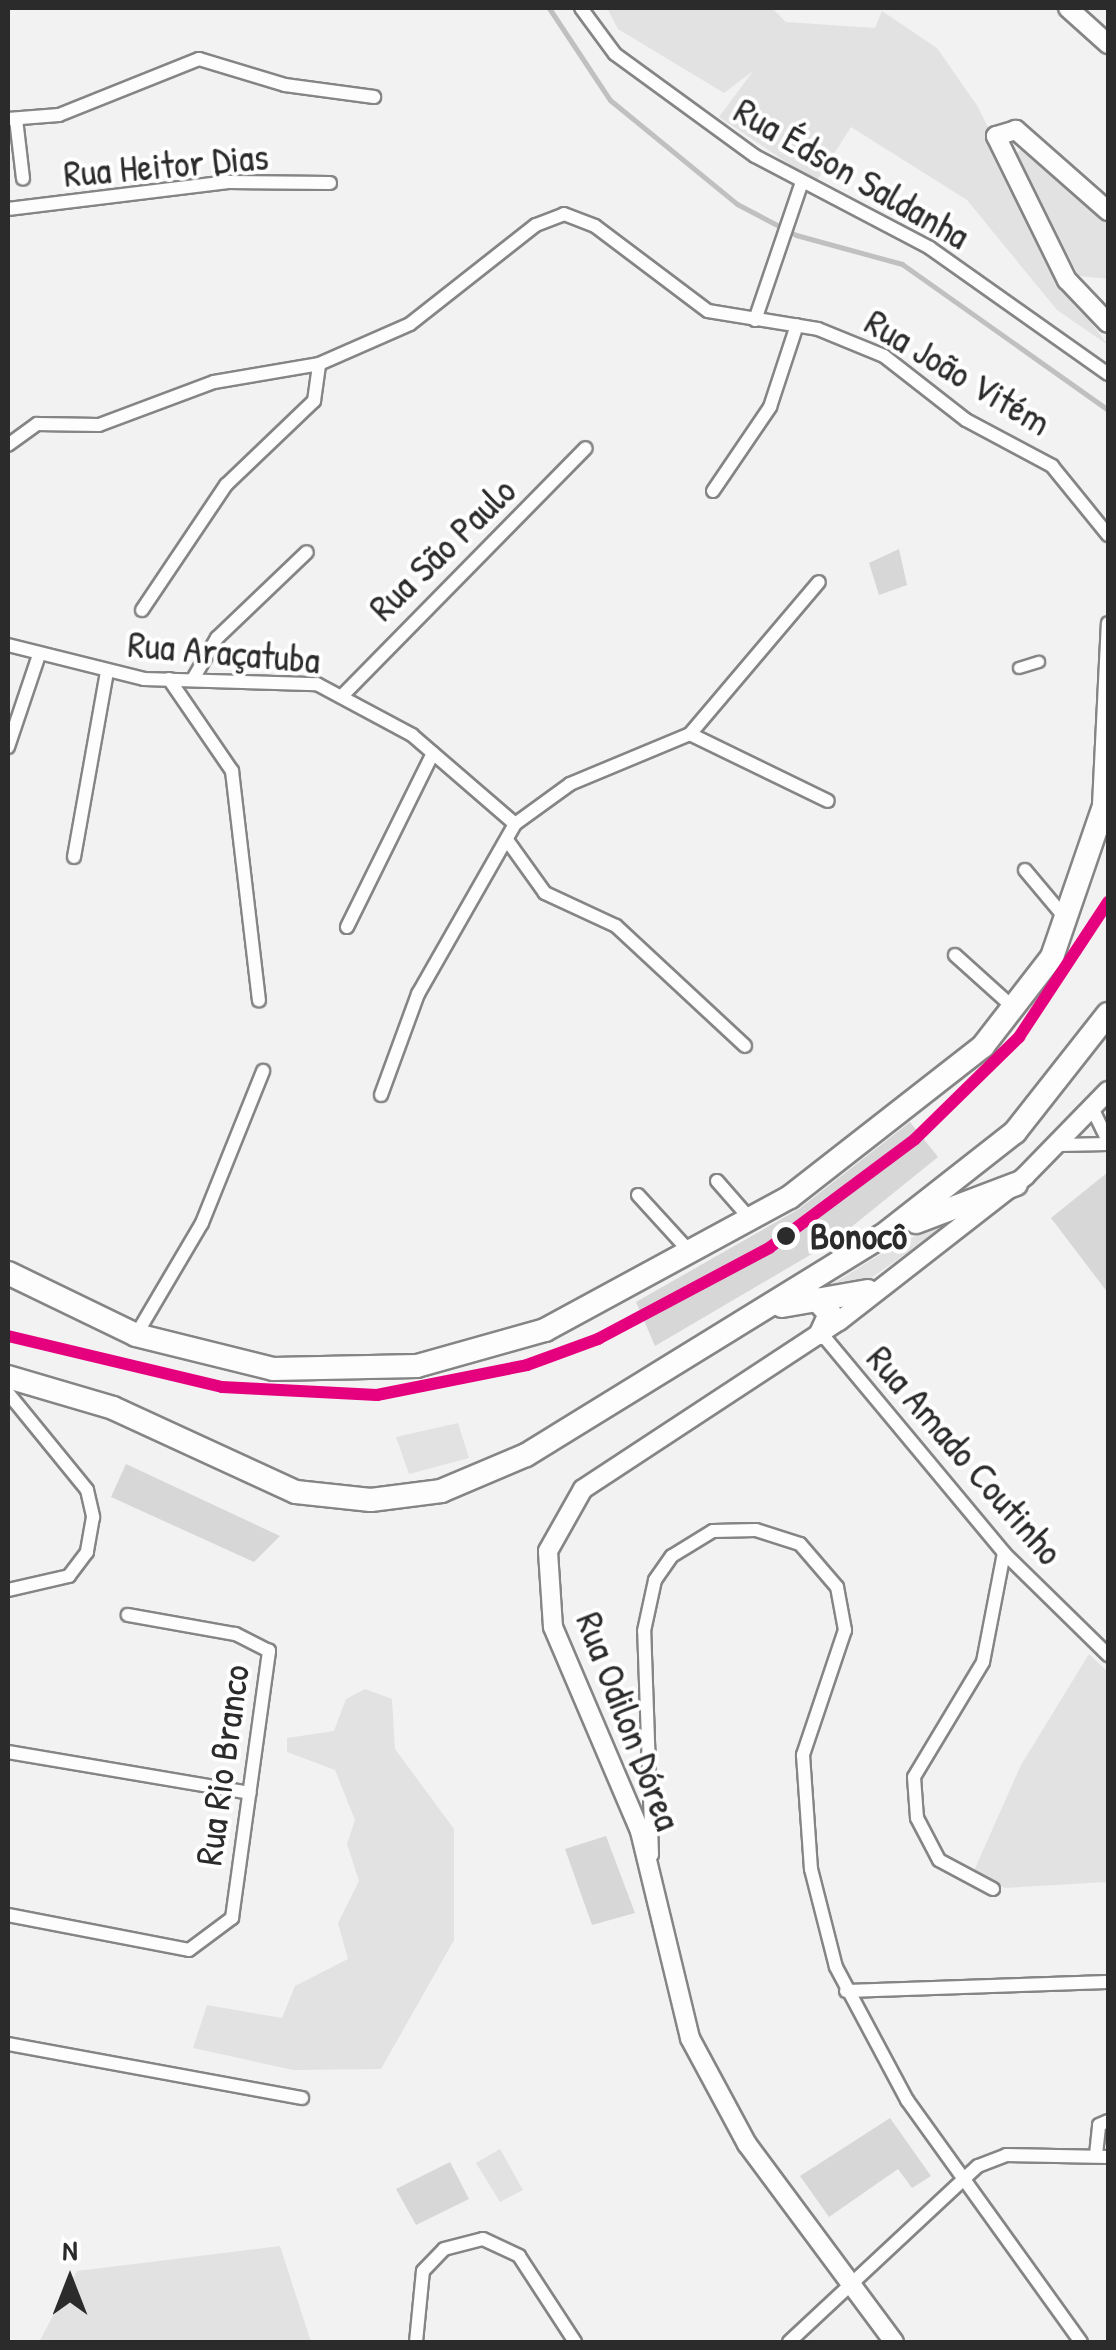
<!DOCTYPE html>
<html>
<head>
<meta charset="utf-8">
<style>
  body { margin:0 }
  #map { position:relative; width:1116px; height:2350px; overflow:hidden; background:#f2f2f2; font-family:"Patrick Hand",sans-serif }
  div>[style] { position:absolute }
  [style*='--x'] { left:calc(var(--x)*1px); top:calc(var(--y)*1px); width:calc(var(--w)*1px); rotate:calc(var(--a)*1deg) }
  .built>* { inset:0; background:#e2e2e2 }
  .stream>* { height:5px; margin:-2.5px; padding:0 2.5px; transform-origin:2.5px; border-radius:2.5px; background:#c0c0c0 }
  .building>* { inset:0; background:#d7d7d7 }
  .roads { filter:drop-shadow(2px 0 #858585) drop-shadow(-2px 0 #858585) drop-shadow(0 2px #858585) drop-shadow(0 -2px #858585) }
  .pedestrian>* { height:10px; margin:-5px; padding:0 5px; transform-origin:5px; border-radius:5px; background:#fdfdfd }
  .minor>* { height:12px; margin:-6px; padding:0 6px; transform-origin:6px; border-radius:6px; background:#fdfdfd }
  .tertiary>* { height:18px; margin:-9px; padding:0 9px; transform-origin:9px; border-radius:9px; background:#fdfdfd }
  .trunk>* { height:22px; margin:-11px; padding:0 11px; transform-origin:11px; border-radius:11px; background:#fdfdfd }
  .metro-1>* { height:12px; margin:-6px; padding:0 6px; transform-origin:6px; border-radius:6px; background:#e5007d }
  .dots>* { width:28px; height:28px; translate:-50% -50%; box-sizing:border-box; border:5px solid #fff; border-radius:50% }
  span { translate:-50% -50%; white-space:nowrap; text-align:center; line-height:1.15; -webkit-text-stroke:8px #fff; paint-order:stroke }
  .street-label { font-size:38px; color:#2b2b2b }
  .stop-label { font-size:38px; color:#2b2b2b; font-weight:700 }
  .left { translate:0 -50%; text-align:left }
  .frame { position:absolute; inset:0; border:10px solid #2b2b2b; pointer-events:none }
  .north { position:absolute; left:20px; top:2230px; width:100px; height:100px; -webkit-text-stroke:8px #fff; paint-order:stroke; rotate:0deg; font-size:28px; font-weight:700; line-height:40px; text-align:center; color:#2b2b2b }
  .north::after { content:''; display:block; margin:auto; width:35px; height:45px; background:#2b2b2b; clip-path:polygon(50% 0,100% 100%,50% 72%,0 100%) }
</style>
</head>
<body>
<div id="map">
  <div class="built">
    <div style="clip-path:polygon(607px 8px,772px 8px,786px 22px,875px 28px,882px 11px,937px 48px,978px 107px,1070px 295px,1108px 345px,1057px 310px,967px 200px,851px 127px,816px 182px,719px 117px,753px 71px,724px 93px,618px 29px)"></div>
    <div style="clip-path:polygon(1021px 150px,1108px 220px,1108px 279px,1079px 276px,1013px 155px)"></div>
    <div style="clip-path:polygon(965px 1213px,852px 1291px,820px 1292px,892px 1247px)"></div>
    <div style="clip-path:polygon(458px 1423px,469px 1458px,409px 1474px,396px 1437px)"></div>
    <div style="clip-path:polygon(1089px 1654px,1108px 1672px,1108px 1882px,1005px 1888px,973px 1873px,1021px 1765px)"></div>
    <div style="clip-path:polygon(365px 1689px,392px 1699px,395px 1749px,454px 1829px,454px 1940px,381px 2069px,293px 2070px,193px 2048px,207px 2005px,282px 2018px,295px 1986px,348px 1959px,338px 1923px,359px 1881px,347px 1844px,355px 1820px,335px 1770px,287px 1752px,287px 1738px,334px 1731px,346px 1699px)"></div>
    <div style="clip-path:polygon(500px 2149px,523px 2190px,500px 2202px,476px 2163px)"></div>
    <div style="clip-path:polygon(280px 2246px,311px 2342px,39px 2342px,77px 2271px)"></div>
  </div>
  <div class="stream">
    <div style="--x:549;--y:8;--w:110;--a:56.5"></div>
    <div style="--x:610;--y:100;--w:164;--a:39.3"></div>
    <div style="--x:737;--y:204;--w:67;--a:27.7"></div>
    <div style="--x:796;--y:235;--w:110;--a:15.3"></div>
    <div style="--x:902;--y:264;--w:252;--a:35.3"></div>
  </div>
  <div class="building">
    <div style="clip-path:polygon(899px 549px,907px 585px,879px 595px,869px 563px)"></div>
    <div style="clip-path:polygon(910px 1122px,938px 1157px,834px 1241px,655px 1346px,636px 1302px,799px 1209px)"></div>
    <div style="clip-path:polygon(1108px 1172px,1108px 1293px,1051px 1218px)"></div>
    <div style="clip-path:polygon(126px 1464px,280px 1536px,254px 1562px,111px 1497px)"></div>
    <div style="clip-path:polygon(606px 1836px,635px 1913px,592px 1925px,565px 1849px)"></div>
    <div style="clip-path:polygon(890px 2118px,931px 2176px,912px 2188px,898px 2169px,829px 2217px,800px 2176px)"></div>
    <div style="clip-path:polygon(450px 2162px,469px 2199px,416px 2225px,396px 2189px)"></div>
  </div>
  <div class="roads">
    <div class="pedestrian">
      <div style="--x:1019;--y:668;--w:21;--a:-17"></div>
    </div>
    <div class="minor">
      <div style="--x:581;--y:8;--w:57;--a:53.5"></div>
      <div style="--x:615;--y:54;--w:173;--a:36.1"></div>
      <div style="--x:755;--y:156;--w:198;--a:27.7"></div>
      <div style="--x:930;--y:248;--w:218;--a:35.3"></div>
      <div style="--x:8;--y:119;--w:51;--a:-4.5"></div>
      <div style="--x:59;--y:115;--w:151;--a:-21.8"></div>
      <div style="--x:199;--y:59;--w:90;--a:16.8"></div>
      <div style="--x:285;--y:85;--w:90;--a:7.7"></div>
      <div style="--x:16;--y:119;--w:60;--a:83.3"></div>
      <div style="--x:8;--y:209;--w:222;--a:-7"></div>
      <div style="--x:228;--y:182;--w:102;--a:0.6"></div>
      <div style="--x:755;--y:320;--w:143;--a:-71.2"></div>
      <div style="--x:8;--y:445;--w:36;--a:-36"></div>
      <div style="--x:37;--y:424;--w:62;--a:0.9"></div>
      <div style="--x:99;--y:425;--w:123;--a:-20.5"></div>
      <div style="--x:214;--y:382;--w:107;--a:-9.7"></div>
      <div style="--x:319;--y:364;--w:99;--a:-23.7"></div>
      <div style="--x:410;--y:324;--w:160;--a:-38.2"></div>
      <div style="--x:536;--y:225;--w:30;--a:-21"></div>
      <div style="--x:564;--y:214;--w:33;--a:21"></div>
      <div style="--x:595;--y:226;--w:141;--a:37"></div>
      <div style="--x:708;--y:311;--w:111;--a:9.3"></div>
      <div style="--x:818;--y:329;--w:71;--a:22.2"></div>
      <div style="--x:884;--y:356;--w:104;--a:38"></div>
      <div style="--x:966;--y:420;--w:98;--a:28.1"></div>
      <div style="--x:1052;--y:466;--w:89;--a:50.9"></div>
      <div style="--x:713;--y:491;--w:102;--a:-55.8"></div>
      <div style="--x:770;--y:407;--w:86;--a:-71.8"></div>
      <div style="--x:142;--y:610;--w:151;--a:-56.1"></div>
      <div style="--x:226;--y:485;--w:122;--a:-43.7"></div>
      <div style="--x:314;--y:401;--w:37;--a:-82"></div>
      <div style="--x:8;--y:645;--w:140;--a:14"></div>
      <div style="--x:144;--y:679;--w:173;--a:1.7"></div>
      <div style="--x:317;--y:684;--w:108;--a:28.2"></div>
      <div style="--x:412;--y:735;--w:136;--a:40.8"></div>
      <div style="--x:169;--y:679;--w:112;--a:55.6"></div>
      <div style="--x:232;--y:771;--w:231;--a:83.3"></div>
      <div style="--x:193;--y:679;--w:48;--a:-59.7"></div>
      <div style="--x:217;--y:638;--w:124;--a:-43.7"></div>
      <div style="--x:343;--y:695;--w:346;--a:-45.5"></div>
      <div style="--x:690;--y:734;--w:199;--a:-49.7"></div>
      <div style="--x:690;--y:734;--w:153;--a:25.9"></div>
      <div style="--x:8;--y:747;--w:97;--a:-71.4"></div>
      <div style="--x:1099;--y:805;--w:182;--a:-87.2"></div>
      <div style="--x:507;--y:840;--w:65;--a:54.4"></div>
      <div style="--x:545;--y:893;--w:78;--a:24.9"></div>
      <div style="--x:616;--y:926;--w:176;--a:42.9"></div>
      <div style="--x:74;--y:857;--w:188;--a:-79.9"></div>
      <div style="--x:1025;--y:870;--w:65;--a:50"></div>
      <div style="--x:347;--y:927;--w:194;--a:-63.7"></div>
      <div style="--x:955;--y:955;--w:82;--a:42"></div>
      <div style="--x:381;--y:1095;--w:108;--a:-69.9"></div>
      <div style="--x:418;--y:994;--w:196;--a:-60.3"></div>
      <div style="--x:515;--y:824;--w:68;--a:-36"></div>
      <div style="--x:570;--y:784;--w:130;--a:-22.6"></div>
      <div style="--x:1093;--y:1110;--w:34;--a:64"></div>
      <div style="--x:1059;--y:1145;--w:49;--a:-1.2"></div>
      <div style="--x:717;--y:1181;--w:53;--a:48.8"></div>
      <div style="--x:638;--y:1195;--w:77;--a:47.6"></div>
      <div style="--x:821;--y:1333;--w:286;--a:50.2"></div>
      <div style="--x:1004;--y:1553;--w:146;--a:44.4"></div>
      <div style="--x:136;--y:1335;--w:130;--a:-59.5"></div>
      <div style="--x:202;--y:1223;--w:164;--a:-68.1"></div>
      <div style="--x:8;--y:1393;--w:125;--a:50.8"></div>
      <div style="--x:87;--y:1490;--w:28;--a:77"></div>
      <div style="--x:93;--y:1517;--w:36;--a:100"></div>
      <div style="--x:87;--y:1552;--w:30;--a:127"></div>
      <div style="--x:69;--y:1576;--w:63;--a:167.1"></div>
      <div style="--x:8;--y:1752;--w:245;--a:9.6"></div>
      <div style="--x:652;--y:1855;--w:224;--a:-92"></div>
      <div style="--x:644;--y:1631;--w:52;--a:-77.8"></div>
      <div style="--x:655;--y:1580;--w:29;--a:-55"></div>
      <div style="--x:672;--y:1556;--w:48;--a:-31.4"></div>
      <div style="--x:713;--y:1531;--w:43;--a:-1.3"></div>
      <div style="--x:756;--y:1530;--w:46;--a:17.7"></div>
      <div style="--x:800;--y:1544;--w:57;--a:49.3"></div>
      <div style="--x:837;--y:1587;--w:44;--a:79.5"></div>
      <div style="--x:845;--y:1630;--w:132;--a:108.6"></div>
      <div style="--x:803;--y:1755;--w:114;--a:86"></div>
      <div style="--x:811;--y:1869;--w:101;--a:75.7"></div>
      <div style="--x:836;--y:1967;--w:151;--a:61.9"></div>
      <div style="--x:907;--y:2100;--w:298;--a:54.3"></div>
      <div style="--x:993;--y:1889;--w:61;--a:-151.8"></div>
      <div style="--x:939;--y:1860;--w:47;--a:-117.6"></div>
      <div style="--x:917;--y:1818;--w:41;--a:-94.2"></div>
      <div style="--x:914;--y:1777;--w:134;--a:-59"></div>
      <div style="--x:983;--y:1662;--w:111;--a:-79.1"></div>
      <div style="--x:8;--y:1915;--w:184;--a:10.9"></div>
      <div style="--x:189;--y:1950;--w:54;--a:-36.7"></div>
      <div style="--x:232;--y:1918;--w:270;--a:-82.1"></div>
      <div style="--x:269;--y:1651;--w:38;--a:-153"></div>
      <div style="--x:235;--y:1634;--w:109;--a:-169.9"></div>
      <div style="--x:846;--y:1991;--w:262;--a:-2"></div>
      <div style="--x:8;--y:2044;--w:299;--a:10.4"></div>
      <div style="--x:1096;--y:2155;--w:30;--a:-84"></div>
      <div style="--x:1099;--y:2125;--w:10;--a:-24"></div>
      <div style="--x:416;--y:2342;--w:71;--a:-84.4"></div>
      <div style="--x:423;--y:2271;--w:30;--a:-46"></div>
      <div style="--x:444;--y:2249;--w:40;--a:-14.4"></div>
      <div style="--x:483;--y:2239;--w:40;--a:25"></div>
      <div style="--x:519;--y:2256;--w:103;--a:56.9"></div>
      <div style="--x:789;--y:2342;--w:258;--a:-43"></div>
      <div style="--x:978;--y:2166;--w:30;--a:-21"></div>
      <div style="--x:1006;--y:2155;--w:102;--a:1.1"></div>
    </div>
    <div class="tertiary">
      <div style="--x:1068;--y:8;--w:54;--a:42"></div>
      <div style="--x:1108;--y:211;--w:123;--a:-138.6"></div>
      <div style="--x:1016;--y:130;--w:21;--a:163"></div>
      <div style="--x:996;--y:136;--w:161;--a:63.8"></div>
      <div style="--x:1067;--y:280;--w:59;--a:46.4"></div>
      <div style="--x:894;--y:2342;--w:247;--a:-126.6"></div>
      <div style="--x:747;--y:2144;--w:120;--a:-118.3"></div>
      <div style="--x:690;--y:2038;--w:213;--a:-103.6"></div>
      <div style="--x:640;--y:1831;--w:222;--a:-113.1"></div>
      <div style="--x:553;--y:1627;--w:76;--a:-93.8"></div>
      <div style="--x:548;--y:1551;--w:71;--a:-60.6"></div>
      <div style="--x:583;--y:1489;--w:306;--a:-33.3"></div>
      <div style="--x:839;--y:1321;--w:236;--a:-37.9"></div>
      <div style="--x:1025;--y:1176;--w:119;--a:-45.7"></div>
    </div>
    <div class="trunk">
      <div style="--x:916;--y:1222;--w:107;--a:-20.8"></div>
      <div style="--x:8;--y:1273;--w:142;--a:25.8"></div>
      <div style="--x:136;--y:1335;--w:141;--a:13.9"></div>
      <div style="--x:273;--y:1369;--w:144;--a:-1.2"></div>
      <div style="--x:417;--y:1366;--w:133;--a:-15.7"></div>
      <div style="--x:545;--y:1330;--w:279;--a:-28.5"></div>
      <div style="--x:790;--y:1197;--w:245;--a:-38"></div>
      <div style="--x:983;--y:1046;--w:113;--a:-52.2"></div>
      <div style="--x:1052;--y:957;--w:172;--a:-71"></div>
      <div style="--x:816;--y:1299;--w:21;--a:47"></div>
      <div style="--x:830;--y:1314;--w:21;--a:115"></div>
      <div style="--x:782;--y:1306;--w:87;--a:-9.9"></div>
      <div style="--x:8;--y:1377;--w:109;--a:16.4"></div>
      <div style="--x:113;--y:1408;--w:201;--a:24.7"></div>
      <div style="--x:296;--y:1492;--w:75;--a:6.1"></div>
      <div style="--x:371;--y:1500;--w:71;--a:-7.3"></div>
      <div style="--x:441;--y:1491;--w:92;--a:-23"></div>
      <div style="--x:526;--y:1455;--w:417;--a:-31.6"></div>
      <div style="--x:881;--y:1237;--w:170;--a:-38.1"></div>
      <div style="--x:1015;--y:1132;--w:150;--a:-51.8"></div>
    </div>
  </div>
  <div class="metro-1">
    <div style="--x:8;--y:1336;--w:220;--a:13.4"></div>
    <div style="--x:222;--y:1387;--w:155;--a:3"></div>
    <div style="--x:377;--y:1395;--w:153;--a:-11.3"></div>
    <div style="--x:527;--y:1365;--w:76;--a:-20.1"></div>
    <div style="--x:598;--y:1339;--w:194;--a:-28"></div>
    <div style="--x:769;--y:1248;--w:182;--a:-36.7"></div>
    <div style="--x:915;--y:1139;--w:146;--a:-44.4"></div>
    <div style="--x:1019;--y:1037;--w:162;--a:-56.6"></div>
  </div>
  <div class="dots">
    <div style="left:786px;top:1236px;background:#2b2b2b"></div>
  </div>
  <div class="street-label">
    <span style="left:166px;top:165px;rotate:-5deg">Rua Heitor Dias</span>
    <span style="left:852px;top:173px;rotate:30deg">Rua Édson Saldanha</span>
    <span style="left:958px;top:372px;rotate:31deg">Rua João Vitém</span>
    <span style="left:442px;top:549px;rotate:-44deg">Rua São Paulo</span>
    <span style="left:224px;top:652px;rotate:5deg">Rua Araçatuba</span>
    <span style="left:965px;top:1455px;rotate:49deg">Rua Amado Coutinho</span>
    <span style="left:629px;top:1721px;rotate:69deg">Rua Odilon Dórea</span>
    <span style="left:222px;top:1765px;rotate:-82deg">Rua Rio Branco</span>
  </div>
  <div class="stop-label">
    <span class="left" style="left:810px;top:1236px">Bonocô</span>
  </div>
  <div class="frame"></div>
  <div class="north">N</div>
</div>
</body>
</html>
